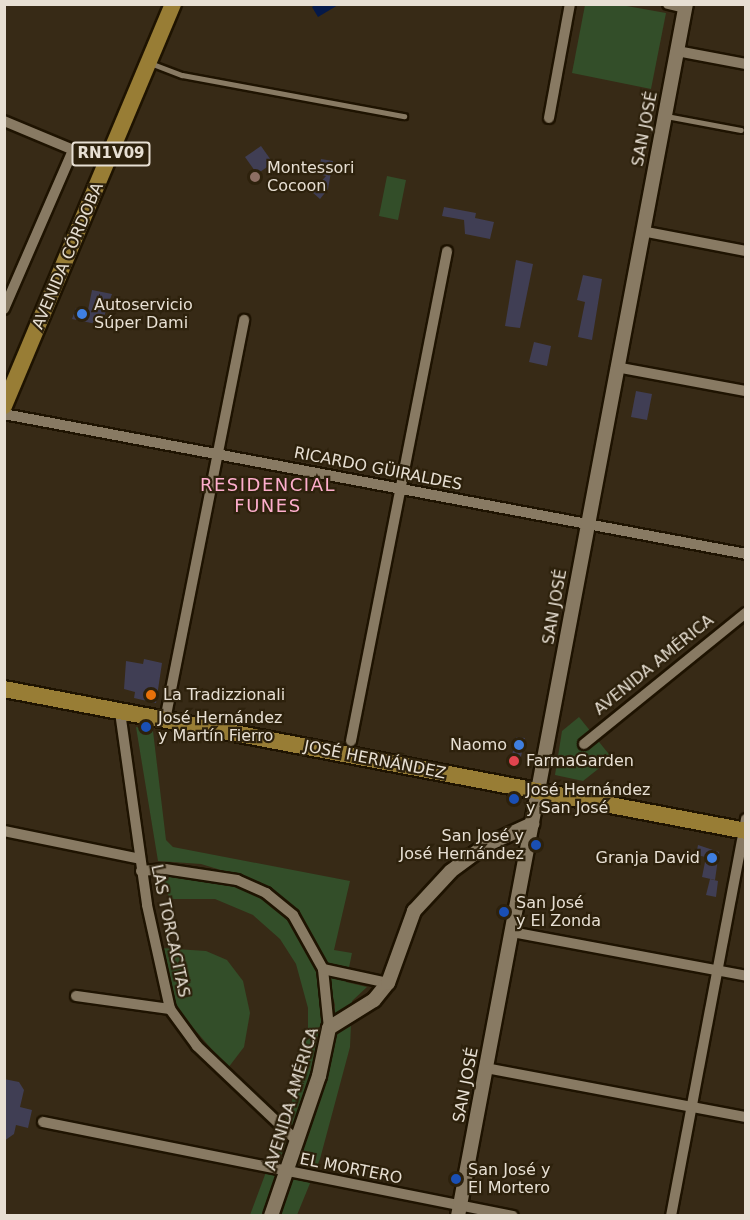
<!DOCTYPE html>
<html>
<head>
<meta charset="utf-8">
<style>
  body { margin:0 }
  #map { position:relative; width:750px; height:1220px; overflow:hidden; background:#372a16; font-family:"DejaVu Sans",sans-serif }
  div>[style] { position:absolute }
  [style*='--x'] { left:calc(var(--x)*1px); top:calc(var(--y)*1px); width:calc(var(--w)*1px); rotate:calc(var(--a)*1deg) }
  .green>* { inset:0; background:#334e29 }
  .water>* { inset:0; background:#051949 }
  .building>* { inset:0; background:#403e54 }
  .roads { filter:drop-shadow(2px 0 #1e1301) drop-shadow(-2px 0 #1e1301) drop-shadow(0 2px #1e1301) drop-shadow(0 -2px #1e1301) }
  .service>* { height:5px; margin:-2.5px; padding:0 2.5px; transform-origin:2.5px; border-radius:2.5px; background:#887a63 }
  .minor>* { height:10px; margin:-5px; padding:0 5px; transform-origin:5px; border-radius:5px; background:#887a63 }
  .tertiary>* { height:14px; margin:-7px; padding:0 7px; transform-origin:7px; border-radius:7px; background:#887a63 }
  .primary>* { height:16px; margin:-8px; padding:0 8px; transform-origin:8px; border-radius:8px; background:#987d35 }
  .dots>* { width:16px; height:16px; translate:-50% -50%; box-sizing:border-box; border:3px solid #2d210c; border-radius:50% }
  span { translate:-50% -50%; white-space:nowrap; text-align:center; line-height:1.15; -webkit-text-stroke:4.5px #2d210c; paint-order:stroke }
  .shield-label span { padding:2px 4px; background:#2d210c; border:2px solid; border-radius:4px; -webkit-text-stroke-width:0 }
  .shield-label { font-size:15px; color:#e7dfd3; font-weight:700 }
  .street-label { font-size:16px; color:#e7dfd3 }
  .poi-label { font-size:16px; color:#e7dfd3 }
  .left { translate:0 -50%; text-align:left }
  .right { translate:-100% -50%; text-align:right }
  .neighbourhood-label { font-size:18px; color:#feaecd; letter-spacing:1.5px }
  .frame { position:absolute; inset:0; border:6px solid #e7dfd3; pointer-events:none }
</style>
</head>
<body>
<div id="map">
  <div class="green">
    <div style="clip-path:polygon(585px 5px,621px 5px,666px 13px,651px 89px,572px 73px)"></div>
    <div style="clip-path:polygon(387px 176px,406px 180px,398px 220px,379px 216px)"></div>
    <div style="clip-path:polygon(579px 717px,612px 758px,583px 781px,555px 775px,562px 731px)"></div>
    <div style="clip-path:polygon(136px 727px,153px 731px,166px 840px,173px 847px,350px 881px,334px 950px,352px 953px,346px 982px,367px 987px,352px 1001px,350px 1047px,320px 1159px,297px 1215px,278px 1215px,334px 1039px,335px 1005px,322px 954px,295px 909px,260px 882px,201px 864px,158px 861px)"></div>
    <div style="clip-path:polygon(160px 874px,232px 883px,259px 896px,284px 914px,307px 946px,321px 985px,325px 1030px,309px 1096px,265px 1215px,250px 1215px,291px 1105px,308px 1033px,308px 1008px,296px 964px,280px 939px,253px 915px,215px 899px,170px 899px)"></div>
    <div style="clip-path:polygon(161px 948px,206px 951px,227px 960px,243px 981px,250px 1013px,244px 1047px,228px 1068px,175px 1007px)"></div>
  </div>
  <div class="water">
    <div style="clip-path:polygon(315px 5px,315px 4px,338px 5px,318px 17px,312px 7px)"></div>
  </div>
  <div class="building">
    <div style="clip-path:polygon(261px 146px,273px 163px,257px 174px,245px 157px)"></div>
    <div style="clip-path:polygon(321px 159px,333px 161px,328px 189px,320px 199px,312px 192px,326px 176px,318px 174px)"></div>
    <div style="clip-path:polygon(444px 207px,476px 213px,475px 218px,494px 222px,490px 239px,465px 234px,464px 220px,442px 216px)"></div>
    <div style="clip-path:polygon(516px 260px,533px 264px,520px 328px,505px 326px)"></div>
    <div style="clip-path:polygon(583px 275px,602px 279px,592px 340px,578px 337px,585px 302px,577px 300px)"></div>
    <div style="clip-path:polygon(92px 290px,112px 294px,101px 325px,72px 319px,76px 308px,88px 310px)"></div>
    <div style="clip-path:polygon(534px 342px,551px 346px,547px 366px,529px 362px)"></div>
    <div style="clip-path:polygon(636px 391px,652px 394px,647px 420px,631px 417px)"></div>
    <div style="clip-path:polygon(144px 659px,162px 663px,156px 703px,134px 698px,135px 692px,124px 689px,126px 661px,143px 664px)"></div>
    <div style="clip-path:polygon(516px 737px,525px 738px,519px 766px,510px 765px)"></div>
    <div style="clip-path:polygon(698px 845px,719px 852px,715px 880px,702px 877px,706px 857px,696px 855px)"></div>
    <div style="clip-path:polygon(710px 879px,718px 881px,716px 897px,706px 895px)"></div>
    <div style="clip-path:polygon(4px 1079px,19px 1082px,24px 1090px,20px 1107px,32px 1110px,28px 1128px,16px 1125px,14px 1134px,4px 1141px)"></div>
  </div>
  <div class="roads">
    <div class="service">
      <div style="--x:150;--y:63;--w:34;--a:21"></div>
      <div style="--x:182;--y:75;--w:226;--a:10.5"></div>
      <div style="--x:666;--y:116;--w:76;--a:10.6"></div>
    </div>
    <div class="minor">
      <div style="--x:668;--y:4;--w:17;--a:13"></div>
      <div style="--x:677;--y:51;--w:70;--a:10.7"></div>
      <div style="--x:549;--y:118;--w:116;--a:-79.6"></div>
      <div style="--x:4;--y:121;--w:112;--a:22.7"></div>
      <div style="--x:642;--y:231;--w:106;--a:10.9"></div>
      <div style="--x:4;--y:309;--w:173;--a:-66.5"></div>
      <div style="--x:616;--y:367;--w:132;--a:10.5"></div>
      <div style="--x:4;--y:414;--w:755;--a:10.68"></div>
      <div style="--x:120;--y:712;--w:195;--a:82"></div>
      <div style="--x:147;--y:905;--w:107;--a:77.5"></div>
      <div style="--x:170;--y:1009;--w:46;--a:53.9"></div>
      <div style="--x:197;--y:1046;--w:139;--a:43.5"></div>
      <div style="--x:165;--y:720;--w:408;--a:-78.8"></div>
      <div style="--x:351;--y:741;--w:499;--a:-78.9"></div>
      <div style="--x:584;--y:744;--w:208;--a:-39"></div>
      <div style="--x:4;--y:831;--w:139;--a:11.6"></div>
      <div style="--x:141;--y:871;--w:24;--a:-5"></div>
      <div style="--x:165;--y:869;--w:73;--a:8.7"></div>
      <div style="--x:237;--y:880;--w:32;--a:24"></div>
      <div style="--x:266;--y:893;--w:35;--a:39"></div>
      <div style="--x:293;--y:915;--w:62;--a:60.9"></div>
      <div style="--x:323;--y:969;--w:59;--a:84.2"></div>
      <div style="--x:512;--y:932;--w:238;--a:10.6"></div>
      <div style="--x:323;--y:969;--w:66;--a:12.2"></div>
      <div style="--x:76;--y:996;--w:95;--a:7.9"></div>
      <div style="--x:486;--y:1068;--w:265;--a:10.7"></div>
      <div style="--x:43;--y:1122;--w:479;--a:11.3"></div>
      <div style="--x:671;--y:1216;--w:404;--a:-79.3"></div>
    </div>
    <div class="tertiary">
      <div style="--x:271;--y:1216;--w:148;--a:-71.1"></div>
      <div style="--x:319;--y:1076;--w:49;--a:-78.2"></div>
      <div style="--x:329;--y:1028;--w:53;--a:-31.9"></div>
      <div style="--x:374;--y:1000;--w:22;--a:-51"></div>
      <div style="--x:388;--y:983;--w:77;--a:-70.1"></div>
      <div style="--x:414;--y:911;--w:54;--a:-47.2"></div>
      <div style="--x:451;--y:871;--w:44;--a:-36.6"></div>
      <div style="--x:486;--y:845;--w:51;--a:-24.5"></div>
      <div style="--x:458;--y:1216;--w:1233;--a:-79.35"></div>
    </div>
    <div class="primary">
      <div style="--x:4;--y:406;--w:436;--a:-67.2"></div>
      <div style="--x:4;--y:689;--w:755;--a:10.83"></div>
    </div>
  </div>
  <div class="dots">
    <div style="left:255px;top:177px;background:#8d6e63"></div>
    <div style="left:82px;top:314px;background:#3f7fe0"></div>
    <div style="left:151px;top:695px;background:#e8710a"></div>
    <div style="left:146px;top:727px;background:#1a4fb4"></div>
    <div style="left:519px;top:745px;background:#3f7fe0"></div>
    <div style="left:514px;top:761px;background:#e0444e"></div>
    <div style="left:514px;top:799px;background:#1a4fb4"></div>
    <div style="left:536px;top:845px;background:#1a4fb4"></div>
    <div style="left:712px;top:858px;background:#3f7fe0"></div>
    <div style="left:504px;top:912px;background:#1a4fb4"></div>
    <div style="left:456px;top:1179px;background:#1a4fb4"></div>
  </div>
  <div class="shield-label">
    <span style="left:111px;top:154px">RN1V09</span>
  </div>
  <div class="street-label">
    <span style="left:645px;top:129px;rotate:-79deg">SAN JOSÉ</span>
    <span style="left:68px;top:256px;rotate:-67deg">AVENIDA CÓRDOBA</span>
    <span style="left:378px;top:469px;rotate:11deg">RICARDO GÜIRALDES</span>
    <span style="left:555px;top:607px;rotate:-80deg">SAN JOSÉ</span>
    <span style="left:654px;top:665px;rotate:-39deg">AVENIDA AMÉRICA</span>
    <span style="left:375px;top:760px;rotate:11deg">JOSÉ HERNÁNDEZ</span>
    <span style="left:170px;top:931px;rotate:78deg">LAS TORCACITAS</span>
    <span style="left:466px;top:1085px;rotate:-79deg">SAN JOSÉ</span>
    <span style="left:292px;top:1099px;rotate:-73deg">AVENIDA AMÉRICA</span>
    <span style="left:351px;top:1169px;rotate:11deg">EL MORTERO</span>
  </div>
  <div class="poi-label">
    <span class="left" style="left:267px;top:177px">Montessori<br>Cocoon</span>
    <span class="left" style="left:94px;top:314px">Autoservicio<br>Súper Dami</span>
    <span class="left" style="left:163px;top:695px">La Tradizzionali</span>
    <span class="left" style="left:158px;top:727px">José Hernández<br>y Martín Fierro</span>
    <span class="right" style="left:507px;top:745px">Naomo</span>
    <span class="left" style="left:526px;top:761px">FarmaGarden</span>
    <span class="left" style="left:526px;top:799px">José Hernández<br>y San José</span>
    <span class="right" style="left:524px;top:845px">San José y<br>José Hernández</span>
    <span class="right" style="left:700px;top:858px">Granja David</span>
    <span class="left" style="left:516px;top:912px">San José<br>y El Zonda</span>
    <span class="left" style="left:468px;top:1179px">San José y<br>El Mortero</span>
  </div>
  <div class="neighbourhood-label">
    <span style="left:268px;top:496px">RESIDENCIAL<br>FUNES</span>
  </div>
  <div class="frame"></div>
</div>
</body>
</html>
